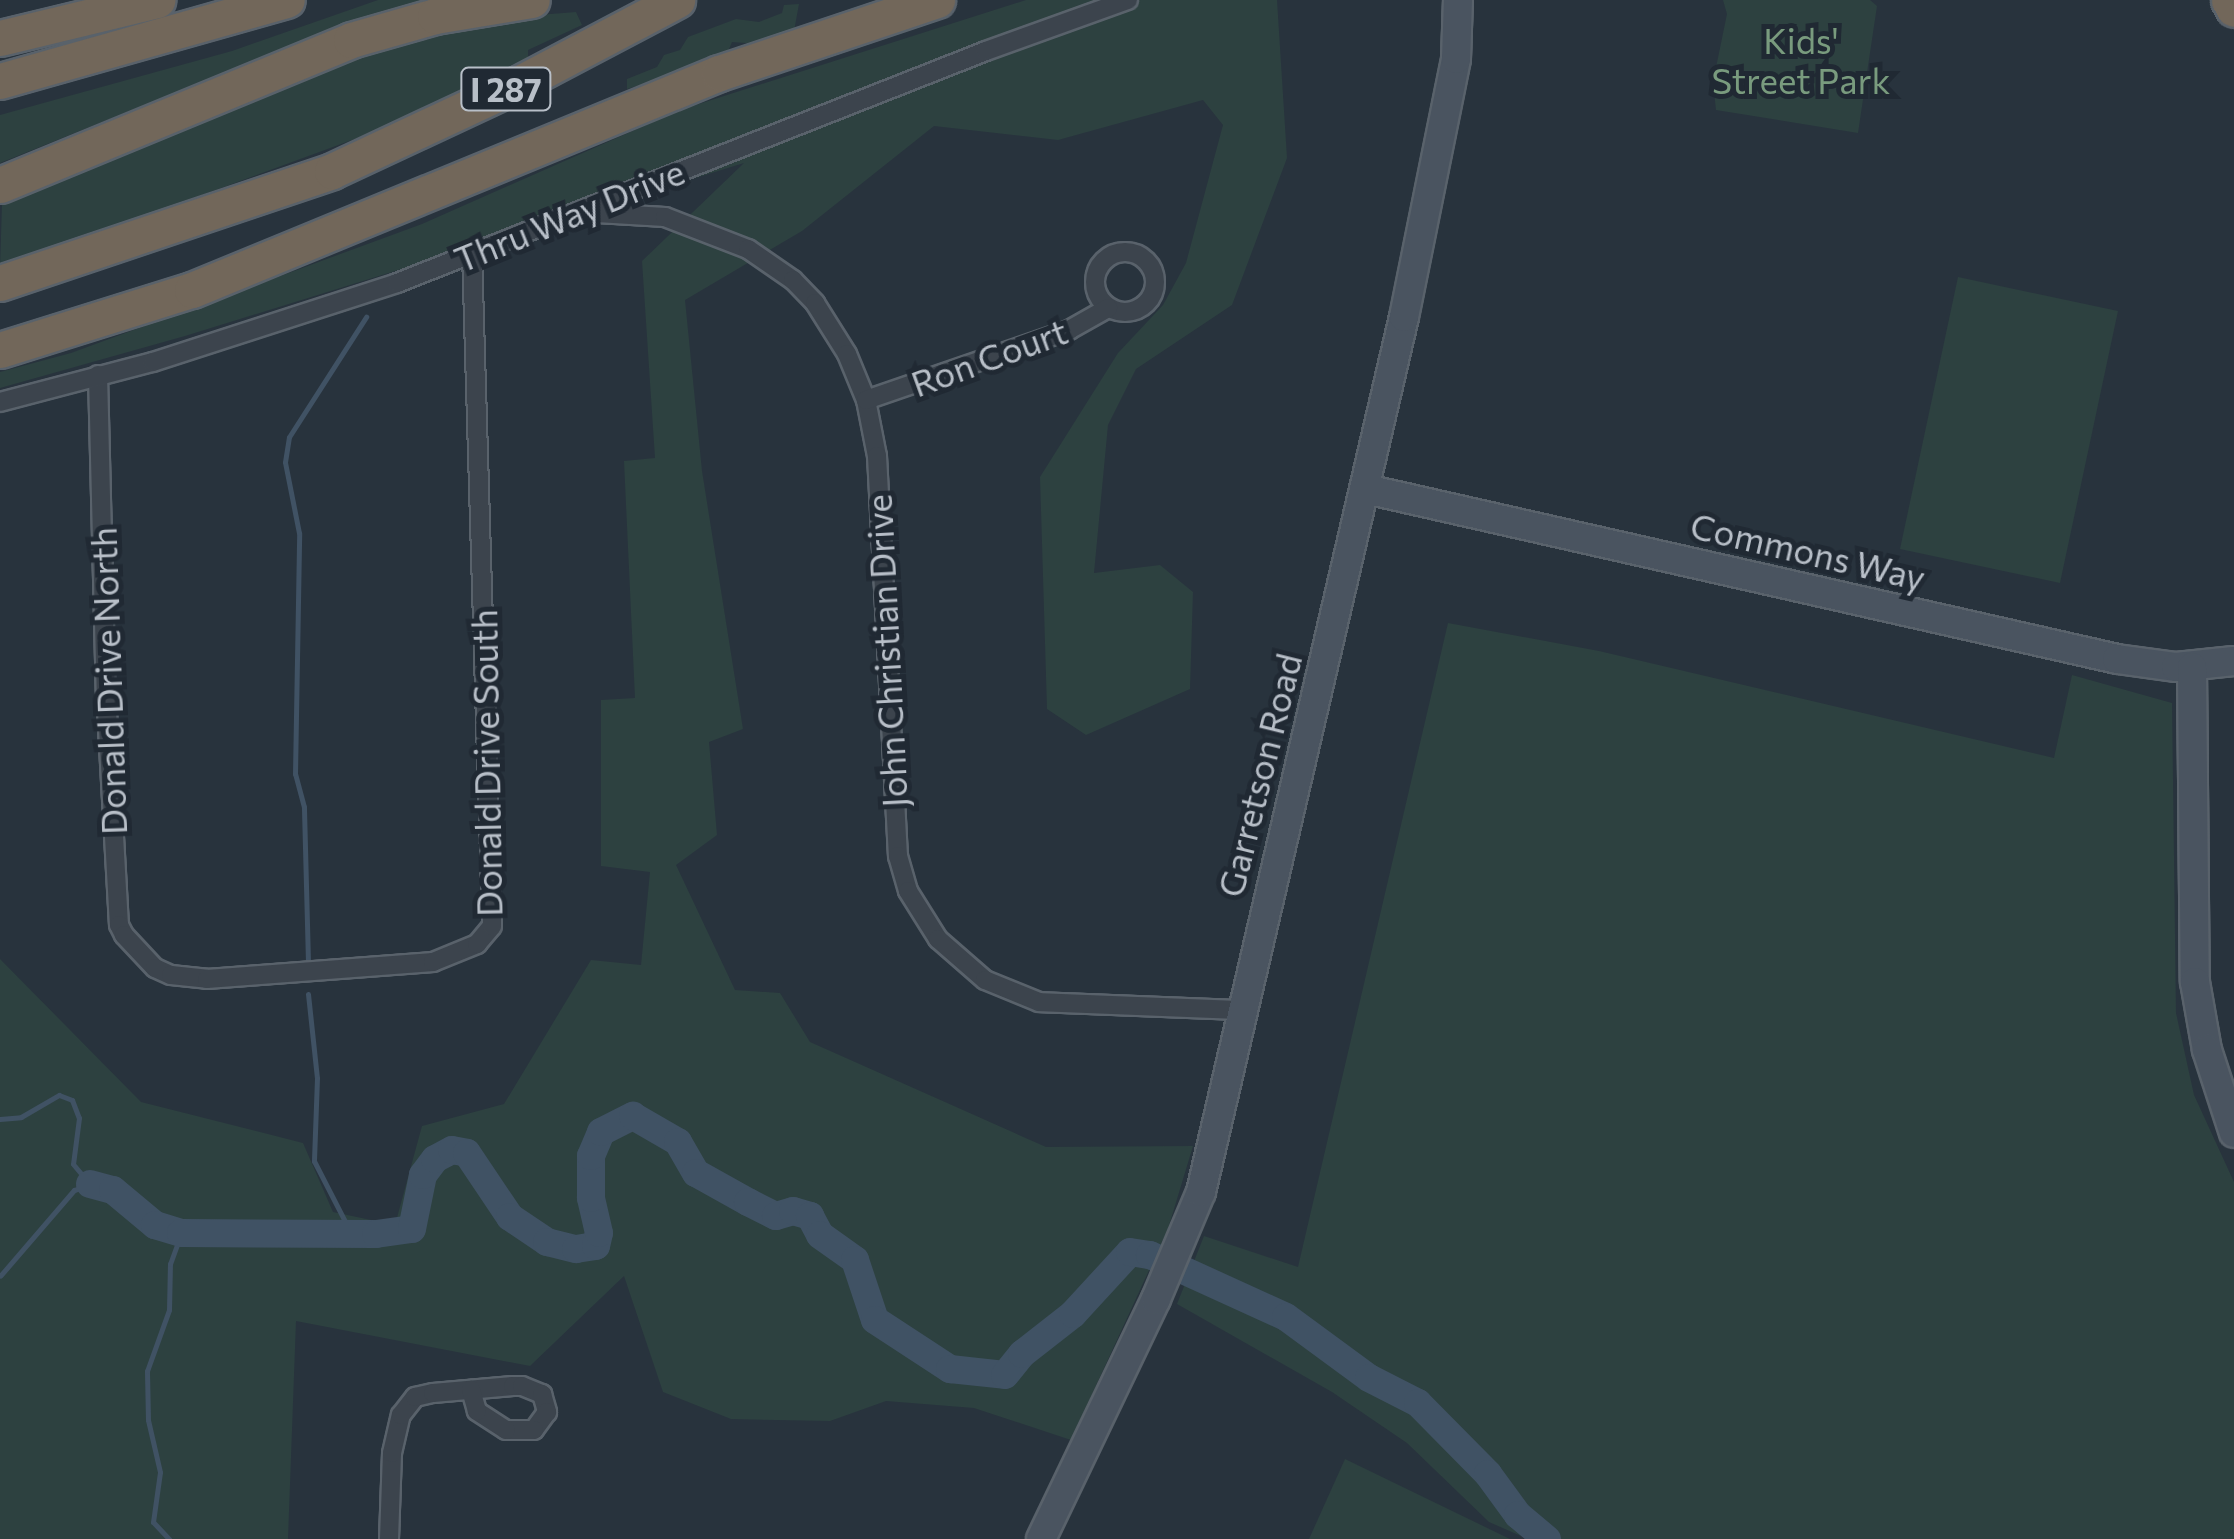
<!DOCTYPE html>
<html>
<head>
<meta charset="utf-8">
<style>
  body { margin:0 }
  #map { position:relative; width:2234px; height:1539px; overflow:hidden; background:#28333d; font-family:Commissioner,sans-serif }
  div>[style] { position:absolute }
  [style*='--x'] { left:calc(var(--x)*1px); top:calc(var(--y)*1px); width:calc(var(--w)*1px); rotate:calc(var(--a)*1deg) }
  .green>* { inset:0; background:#2d4140 }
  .stream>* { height:5px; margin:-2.5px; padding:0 2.5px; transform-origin:2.5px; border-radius:2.5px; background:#405264 }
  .river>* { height:28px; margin:-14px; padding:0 14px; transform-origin:14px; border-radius:14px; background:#405264 }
  .roads { filter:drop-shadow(2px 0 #59626b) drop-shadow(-2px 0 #59626b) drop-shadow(0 2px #59626b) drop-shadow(0 -2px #59626b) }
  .street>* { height:18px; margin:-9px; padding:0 9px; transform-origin:9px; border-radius:9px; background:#3c444d }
  .street>.ring { margin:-9px; padding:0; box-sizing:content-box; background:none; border:18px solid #3c444d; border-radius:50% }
  .secondary>* { height:28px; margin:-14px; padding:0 14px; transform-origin:14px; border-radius:14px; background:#4a5460 }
  .highway>* { height:35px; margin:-17.5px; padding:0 17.5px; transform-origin:17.5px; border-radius:17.5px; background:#72675a }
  span { translate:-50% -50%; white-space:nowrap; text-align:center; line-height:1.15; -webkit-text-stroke:10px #202933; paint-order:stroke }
  .shield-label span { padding:2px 8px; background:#202933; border:2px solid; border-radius:8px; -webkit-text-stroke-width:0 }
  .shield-label { font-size:32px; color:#b8bfc8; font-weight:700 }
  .park-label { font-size:35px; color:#799b7e }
  .street-label { font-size:35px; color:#b8bfc8 }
</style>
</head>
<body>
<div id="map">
  <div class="green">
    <div style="clip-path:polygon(378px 0,430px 0,359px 19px,0 163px,0 115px,232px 51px)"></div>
    <div style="clip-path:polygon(1026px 0,1277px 0,1287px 158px,1232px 305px,1136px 369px,1108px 425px,1094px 573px,1160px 565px,1193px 592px,1190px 689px,1086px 735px,1047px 709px,1040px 477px,1118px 353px,1163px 305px,1186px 263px,1223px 125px,1203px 100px,1058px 140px,934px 126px,802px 231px,685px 300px,702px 471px,743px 729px,709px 742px,717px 835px,676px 865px,735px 990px,780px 993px,810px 1042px,1046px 1147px,1193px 1146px,1168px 1229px,1071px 1440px,974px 1408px,886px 1401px,830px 1421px,731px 1419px,663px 1392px,624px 1276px,530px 1366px,296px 1321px,288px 1539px,0 1539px,0 959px,141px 1102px,303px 1143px,333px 1212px,395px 1225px,422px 1126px,504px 1104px,591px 960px,641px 965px,650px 872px,601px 866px,601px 700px,635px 698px,624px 461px,655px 458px,642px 261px,744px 163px,185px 336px,0 388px,0 372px,71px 353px,422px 224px,680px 110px)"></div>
    <div style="clip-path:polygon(1723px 0,1870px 0,1877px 6px,1858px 133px,1716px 110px,1713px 82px,1727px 14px)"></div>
    <div style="clip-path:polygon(799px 4px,794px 31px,758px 44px,732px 42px,725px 59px,627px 89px,627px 79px,657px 67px,664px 55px,680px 50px,688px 37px,736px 19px,759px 22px,782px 13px,784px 5px)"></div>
    <div style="clip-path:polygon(576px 12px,582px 25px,528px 50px,528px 60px,401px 122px,0 269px,2px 203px,300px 77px,379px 49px,513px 17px)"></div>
    <div style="clip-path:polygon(1958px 277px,2118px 311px,2060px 583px,1900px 549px)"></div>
    <div style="clip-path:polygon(1448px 623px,1599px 651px,2054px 758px,2072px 675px,2172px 703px,2176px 1013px,2194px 1095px,2234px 1182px,2234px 1539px,1528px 1539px,1489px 1522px,1407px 1443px,1332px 1392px,1177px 1304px,1204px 1236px,1298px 1267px)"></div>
    <div style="clip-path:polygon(1345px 1459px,1510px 1539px,1309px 1539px)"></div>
  </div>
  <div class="stream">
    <div style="--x:308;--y:962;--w:155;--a:-91.5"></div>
    <div style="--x:304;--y:807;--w:34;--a:-105"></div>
    <div style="--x:295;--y:774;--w:241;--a:-89"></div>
    <div style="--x:299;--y:533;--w:72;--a:-101.2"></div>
    <div style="--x:285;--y:462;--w:25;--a:-81"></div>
    <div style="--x:289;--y:437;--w:143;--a:-57.3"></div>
    <div style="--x:308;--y:994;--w:84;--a:83.9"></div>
    <div style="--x:317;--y:1078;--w:83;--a:92.1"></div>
    <div style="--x:314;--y:1161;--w:81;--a:62.8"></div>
    <div style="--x:0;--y:1119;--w:21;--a:-5"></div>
    <div style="--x:21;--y:1117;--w:44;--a:-30.1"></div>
    <div style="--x:59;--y:1095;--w:14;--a:21"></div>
    <div style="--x:72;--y:1100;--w:19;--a:69"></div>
    <div style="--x:79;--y:1118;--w:46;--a:97.4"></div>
    <div style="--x:73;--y:1164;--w:26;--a:50"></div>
    <div style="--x:90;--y:1184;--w:17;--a:159"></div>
    <div style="--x:74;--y:1190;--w:113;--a:130.7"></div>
    <div style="--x:169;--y:1539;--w:23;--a:-133"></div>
    <div style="--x:153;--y:1522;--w:50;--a:-82"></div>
    <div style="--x:160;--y:1472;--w:53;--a:-103"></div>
    <div style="--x:148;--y:1420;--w:49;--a:-91.2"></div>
    <div style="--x:147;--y:1371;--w:65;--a:-70.2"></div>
    <div style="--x:169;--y:1310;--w:46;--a:-88.8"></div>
    <div style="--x:170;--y:1264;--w:33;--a:-70"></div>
  </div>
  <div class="river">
    <div style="--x:90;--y:1184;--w:24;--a:15"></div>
    <div style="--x:113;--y:1190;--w:55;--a:39.8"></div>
    <div style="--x:155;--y:1225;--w:27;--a:17"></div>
    <div style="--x:181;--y:1233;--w:195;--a:0.3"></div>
    <div style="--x:376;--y:1234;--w:36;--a:-8"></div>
    <div style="--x:412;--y:1229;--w:55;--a:-78.5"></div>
    <div style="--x:423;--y:1175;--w:20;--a:-53"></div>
    <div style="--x:435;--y:1159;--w:19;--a:-28"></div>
    <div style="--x:452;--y:1150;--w:15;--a:11"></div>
    <div style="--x:467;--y:1153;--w:77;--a:56.1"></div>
    <div style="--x:510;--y:1217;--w:45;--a:34"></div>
    <div style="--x:547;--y:1242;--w:30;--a:14"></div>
    <div style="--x:576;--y:1249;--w:20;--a:-9"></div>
    <div style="--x:596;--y:1246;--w:13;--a:-77"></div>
    <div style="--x:599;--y:1233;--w:36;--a:-103"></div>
    <div style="--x:591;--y:1198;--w:42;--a:-90"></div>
    <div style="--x:591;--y:1156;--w:26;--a:-67"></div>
    <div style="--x:601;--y:1132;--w:36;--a:-27"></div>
    <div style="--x:633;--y:1116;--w:52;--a:30"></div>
    <div style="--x:678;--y:1142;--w:36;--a:60"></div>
    <div style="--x:696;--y:1173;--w:60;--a:29.1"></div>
    <div style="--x:748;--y:1202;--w:31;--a:27"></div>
    <div style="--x:776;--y:1216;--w:18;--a:-16"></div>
    <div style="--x:793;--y:1211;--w:18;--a:16"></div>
    <div style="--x:810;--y:1216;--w:21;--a:62"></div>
    <div style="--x:820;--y:1235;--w:43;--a:35.5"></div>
    <div style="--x:855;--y:1260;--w:63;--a:71.6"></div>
    <div style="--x:875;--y:1320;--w:90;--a:33.2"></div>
    <div style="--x:950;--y:1369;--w:55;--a:6.2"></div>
    <div style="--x:1005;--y:1375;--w:27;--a:-51"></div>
    <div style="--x:1022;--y:1354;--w:65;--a:-38.1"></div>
    <div style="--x:1073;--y:1314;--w:84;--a:-47.4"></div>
    <div style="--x:1130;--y:1252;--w:20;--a:9"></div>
    <div style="--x:1150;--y:1255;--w:149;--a:24.5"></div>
    <div style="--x:1286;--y:1317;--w:103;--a:36.3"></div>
    <div style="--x:1369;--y:1378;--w:55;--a:27"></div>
    <div style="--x:1418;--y:1403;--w:100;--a:45.4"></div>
    <div style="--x:1488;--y:1474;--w:51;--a:53.8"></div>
    <div style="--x:1518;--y:1515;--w:38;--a:40"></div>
  </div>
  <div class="roads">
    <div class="street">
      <div style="--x:580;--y:212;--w:85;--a:3.4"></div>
      <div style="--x:665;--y:217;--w:89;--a:21.1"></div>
      <div style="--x:748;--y:249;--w:55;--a:34.6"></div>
      <div style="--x:793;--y:280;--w:32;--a:46"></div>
      <div style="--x:815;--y:303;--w:60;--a:57.9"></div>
      <div style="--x:847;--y:354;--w:50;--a:67.6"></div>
      <div style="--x:866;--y:400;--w:57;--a:78.9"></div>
      <div style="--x:877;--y:456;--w:401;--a:87"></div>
      <div style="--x:898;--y:856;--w:36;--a:74"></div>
      <div style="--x:908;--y:891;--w:57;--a:58"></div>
      <div style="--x:938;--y:939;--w:62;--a:41.1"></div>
      <div style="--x:985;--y:980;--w:58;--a:22.2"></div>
      <div style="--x:1039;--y:1002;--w:203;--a:2.3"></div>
      <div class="ring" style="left:1095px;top:252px;width:42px;height:42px"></div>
      <div style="--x:98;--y:375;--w:318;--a:88.6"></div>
      <div style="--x:106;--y:693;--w:232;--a:86.8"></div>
      <div style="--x:119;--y:925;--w:11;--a:63"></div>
      <div style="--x:124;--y:935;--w:45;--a:46.8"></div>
      <div style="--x:155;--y:968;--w:17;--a:24"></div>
      <div style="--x:171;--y:975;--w:36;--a:6"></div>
      <div style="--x:207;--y:979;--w:227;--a:-4.3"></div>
      <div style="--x:433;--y:962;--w:48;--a:-22.2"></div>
      <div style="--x:477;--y:944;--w:23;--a:-50"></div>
      <div style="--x:492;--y:926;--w:672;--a:-91.7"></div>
      <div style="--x:866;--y:400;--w:215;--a:-19"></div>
      <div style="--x:1069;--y:330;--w:45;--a:-29.4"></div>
      <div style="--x:0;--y:402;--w:158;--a:-14.7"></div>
      <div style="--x:153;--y:362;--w:256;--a:-17.9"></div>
      <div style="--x:397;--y:283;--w:633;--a:-21.5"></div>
      <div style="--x:986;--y:51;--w:151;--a:-19.8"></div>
      <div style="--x:389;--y:1539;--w:86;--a:-88"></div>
      <div style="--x:392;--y:1453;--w:39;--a:-77"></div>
      <div style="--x:401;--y:1415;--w:23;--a:-52"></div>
      <div style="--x:415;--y:1397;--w:18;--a:-13"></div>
      <div style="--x:433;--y:1393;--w:80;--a:-5"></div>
      <div style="--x:513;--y:1386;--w:9;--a:0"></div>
      <div style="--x:522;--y:1386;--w:22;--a:22"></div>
      <div style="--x:542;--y:1394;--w:19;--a:74"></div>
      <div style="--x:547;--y:1412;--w:22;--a:126"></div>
      <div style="--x:534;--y:1430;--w:28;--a:180"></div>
      <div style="--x:506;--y:1430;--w:35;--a:-147"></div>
      <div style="--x:477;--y:1411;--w:22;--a:-106"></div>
    </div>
    <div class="secondary">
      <div style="--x:1366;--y:489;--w:770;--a:12.75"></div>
      <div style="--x:2117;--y:659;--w:60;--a:7.7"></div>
      <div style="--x:2176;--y:667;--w:58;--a:-5.9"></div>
      <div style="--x:2192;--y:667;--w:315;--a:89.5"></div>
      <div style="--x:2195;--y:982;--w:69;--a:80"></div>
      <div style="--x:2207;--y:1050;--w:87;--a:72"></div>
      <div style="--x:1041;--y:1539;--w:266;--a:-64.4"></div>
      <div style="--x:1156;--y:1299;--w:116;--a:-67.2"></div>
      <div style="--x:1201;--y:1192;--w:898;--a:-76.94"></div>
      <div style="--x:1404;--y:317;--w:263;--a:-78.6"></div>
      <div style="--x:1456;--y:59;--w:59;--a:-88.1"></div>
    </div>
    <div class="highway">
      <div style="--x:2229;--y:0;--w:10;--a:61"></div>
      <div style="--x:0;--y:38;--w:162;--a:-13.6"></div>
      <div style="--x:0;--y:81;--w:298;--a:-15.8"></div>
      <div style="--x:0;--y:185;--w:380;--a:-22.4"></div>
      <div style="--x:351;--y:40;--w:87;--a:-15.9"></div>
      <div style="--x:435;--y:16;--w:98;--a:-9.4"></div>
      <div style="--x:0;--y:283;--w:350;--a:-18.6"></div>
      <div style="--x:332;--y:171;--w:205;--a:-25.1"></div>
      <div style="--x:518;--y:84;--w:180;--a:-27.8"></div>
      <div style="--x:0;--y:350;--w:201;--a:-17.4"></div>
      <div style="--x:192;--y:290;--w:570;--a:-22.38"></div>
      <div style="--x:719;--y:73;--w:230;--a:-18.5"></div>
    </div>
  </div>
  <div class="shield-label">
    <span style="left:506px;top:89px">I 287</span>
  </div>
  <div class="park-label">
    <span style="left:1801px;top:60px">Kids'<br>Street Park</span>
  </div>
  <div class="street-label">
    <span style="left:569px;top:215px;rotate:-22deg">Thru Way Drive</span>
    <span style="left:989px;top:357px;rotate:-20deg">Ron Court</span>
    <span style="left:1808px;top:551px;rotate:13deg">Commons Way</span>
    <span style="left:886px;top:651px;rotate:-93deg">John Christian Drive</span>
    <span style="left:108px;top:681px;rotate:-92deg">Donald Drive North</span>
    <span style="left:486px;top:763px;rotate:-91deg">Donald Drive South</span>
    <span style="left:1259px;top:775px;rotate:-76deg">Garretson Road</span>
  </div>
</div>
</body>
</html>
